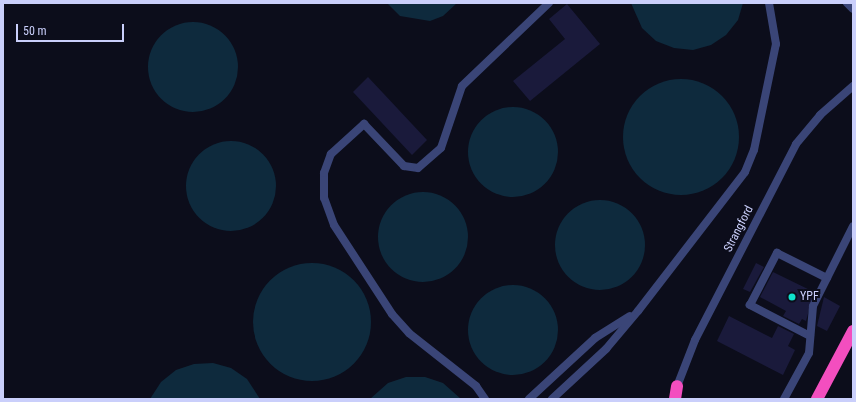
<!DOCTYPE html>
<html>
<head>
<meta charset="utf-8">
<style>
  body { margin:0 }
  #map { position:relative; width:856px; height:402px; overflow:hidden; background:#0c0d1b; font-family:"Roboto Condensed",sans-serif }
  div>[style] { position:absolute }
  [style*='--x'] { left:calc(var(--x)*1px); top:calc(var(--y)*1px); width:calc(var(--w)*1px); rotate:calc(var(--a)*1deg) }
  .water>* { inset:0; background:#0e2a3d }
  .round { border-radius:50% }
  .building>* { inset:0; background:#1a1a3b }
  .service>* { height:8px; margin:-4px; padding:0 4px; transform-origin:4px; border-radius:4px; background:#3a4577 }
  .minor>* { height:8px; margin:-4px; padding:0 4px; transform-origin:4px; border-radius:4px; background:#3a4577 }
  .tertiary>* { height:8px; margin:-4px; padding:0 4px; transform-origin:4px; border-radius:4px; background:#3a4577 }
  .motorway>* { height:12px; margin:-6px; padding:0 6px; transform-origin:6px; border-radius:6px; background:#f34ebf }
  .dots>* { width:11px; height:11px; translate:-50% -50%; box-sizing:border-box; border:2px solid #0c0d1b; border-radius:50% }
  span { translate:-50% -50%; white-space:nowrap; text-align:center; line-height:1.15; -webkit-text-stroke:4px #0c0d1b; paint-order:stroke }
  .street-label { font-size:12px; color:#cacffb }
  .poi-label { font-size:12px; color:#cacffb }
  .left { translate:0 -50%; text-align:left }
  .frame { position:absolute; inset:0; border:4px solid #cacffb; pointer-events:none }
  .scale { position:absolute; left:16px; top:24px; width:108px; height:18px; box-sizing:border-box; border:2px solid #cacffb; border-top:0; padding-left:5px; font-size:12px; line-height:14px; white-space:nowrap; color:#cacffb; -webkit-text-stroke:3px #0c0d1b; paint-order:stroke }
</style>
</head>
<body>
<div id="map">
  <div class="water">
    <div style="clip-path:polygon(387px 3px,457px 3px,443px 16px,430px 21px,400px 16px)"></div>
    <div style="clip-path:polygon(631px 3px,743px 3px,738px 20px,726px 35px,711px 45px,693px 50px,674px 48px,656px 41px,642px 28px)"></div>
    <div class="round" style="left:148px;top:22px;width:90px;height:90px"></div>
    <div class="round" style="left:623px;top:79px;width:116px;height:116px"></div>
    <div class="round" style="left:468px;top:107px;width:90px;height:90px"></div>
    <div class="round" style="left:186px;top:141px;width:90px;height:90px"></div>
    <div class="round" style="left:378px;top:192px;width:90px;height:90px"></div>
    <div class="round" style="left:555px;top:200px;width:90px;height:90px"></div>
    <div class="round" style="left:253px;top:263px;width:118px;height:118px"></div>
    <div class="round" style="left:468px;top:285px;width:90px;height:90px"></div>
    <div style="clip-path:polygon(213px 363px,231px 368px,247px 379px,260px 399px,150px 399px,161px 382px,176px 370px,194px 364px)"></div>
    <div style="clip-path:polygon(406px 377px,425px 377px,443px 383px,461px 399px,370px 399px,388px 383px)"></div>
  </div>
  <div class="building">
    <div style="clip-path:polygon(567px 4px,600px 44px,530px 101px,513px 81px,565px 39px,549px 19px)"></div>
    <div style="clip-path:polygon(368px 77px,427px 140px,412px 155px,353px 92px)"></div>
    <div style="clip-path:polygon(756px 263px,764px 267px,750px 292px,743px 289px)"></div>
    <div style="clip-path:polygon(773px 272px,814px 292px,806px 321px,802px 319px,799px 324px,783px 316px,786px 311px,760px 297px)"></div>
    <div style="clip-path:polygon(824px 297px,840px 306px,827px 331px,817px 326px)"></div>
    <div style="clip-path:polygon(729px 316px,772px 338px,778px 326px,794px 334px,788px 346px,795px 350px,783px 375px,717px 341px)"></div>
  </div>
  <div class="service">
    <div style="--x:810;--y:336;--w:68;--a:-152.7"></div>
    <div style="--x:750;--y:305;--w:59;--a:-62.6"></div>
    <div style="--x:777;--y:253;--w:56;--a:26.6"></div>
    <div style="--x:485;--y:399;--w:16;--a:-125"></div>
    <div style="--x:476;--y:386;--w:85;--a:-141.7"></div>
    <div style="--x:409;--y:333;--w:25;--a:-132"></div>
    <div style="--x:392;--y:314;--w:106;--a:-123.1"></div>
    <div style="--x:334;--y:225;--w:29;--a:-110"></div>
    <div style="--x:324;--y:198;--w:25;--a:-90"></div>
    <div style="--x:324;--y:173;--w:20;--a:-70"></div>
    <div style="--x:331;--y:154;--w:45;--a:-42.3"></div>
    <div style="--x:364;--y:124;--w:58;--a:46.4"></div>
    <div style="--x:404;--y:166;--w:14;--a:8"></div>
    <div style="--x:418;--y:168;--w:30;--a:-41"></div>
    <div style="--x:441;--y:148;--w:65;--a:-71.3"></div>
    <div style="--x:462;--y:86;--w:120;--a:-43.7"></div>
    <div style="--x:529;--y:399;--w:90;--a:-42.7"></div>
    <div style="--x:595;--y:338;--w:41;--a:-32.2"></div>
    <div style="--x:552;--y:399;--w:74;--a:-42.8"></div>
    <div style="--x:606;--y:349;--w:50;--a:-49.9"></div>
    <div style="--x:638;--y:311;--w:175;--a:-52.4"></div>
    <div style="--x:745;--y:172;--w:24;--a:-68"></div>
    <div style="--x:754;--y:150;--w:108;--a:-78.3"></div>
    <div style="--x:776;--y:44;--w:42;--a:-99.7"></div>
    <div style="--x:784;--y:399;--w:52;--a:-61.5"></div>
    <div style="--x:809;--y:353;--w:47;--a:-85.1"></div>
    <div style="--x:813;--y:306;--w:89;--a:-63.4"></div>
  </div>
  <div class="minor">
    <div style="--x:847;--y:3;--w:8;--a:45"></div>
  </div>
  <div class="tertiary">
    <div style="--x:676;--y:389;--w:53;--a:-68.8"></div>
    <div style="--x:695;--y:340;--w:220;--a:-62.7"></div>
    <div style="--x:796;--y:144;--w:38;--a:-50"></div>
    <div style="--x:820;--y:115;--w:44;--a:-41.3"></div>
  </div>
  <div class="motorway">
    <div style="--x:675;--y:399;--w:13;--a:-81"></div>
    <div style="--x:817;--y:399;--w:77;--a:-62.1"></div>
  </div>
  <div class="dots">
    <div style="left:792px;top:297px;background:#0fe2cc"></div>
  </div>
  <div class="street-label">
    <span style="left:739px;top:229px;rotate:-63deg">Strangford</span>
  </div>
  <div class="poi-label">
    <span class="left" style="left:800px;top:297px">YPF</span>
  </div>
  <div class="frame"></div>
  <div class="scale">50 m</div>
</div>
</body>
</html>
